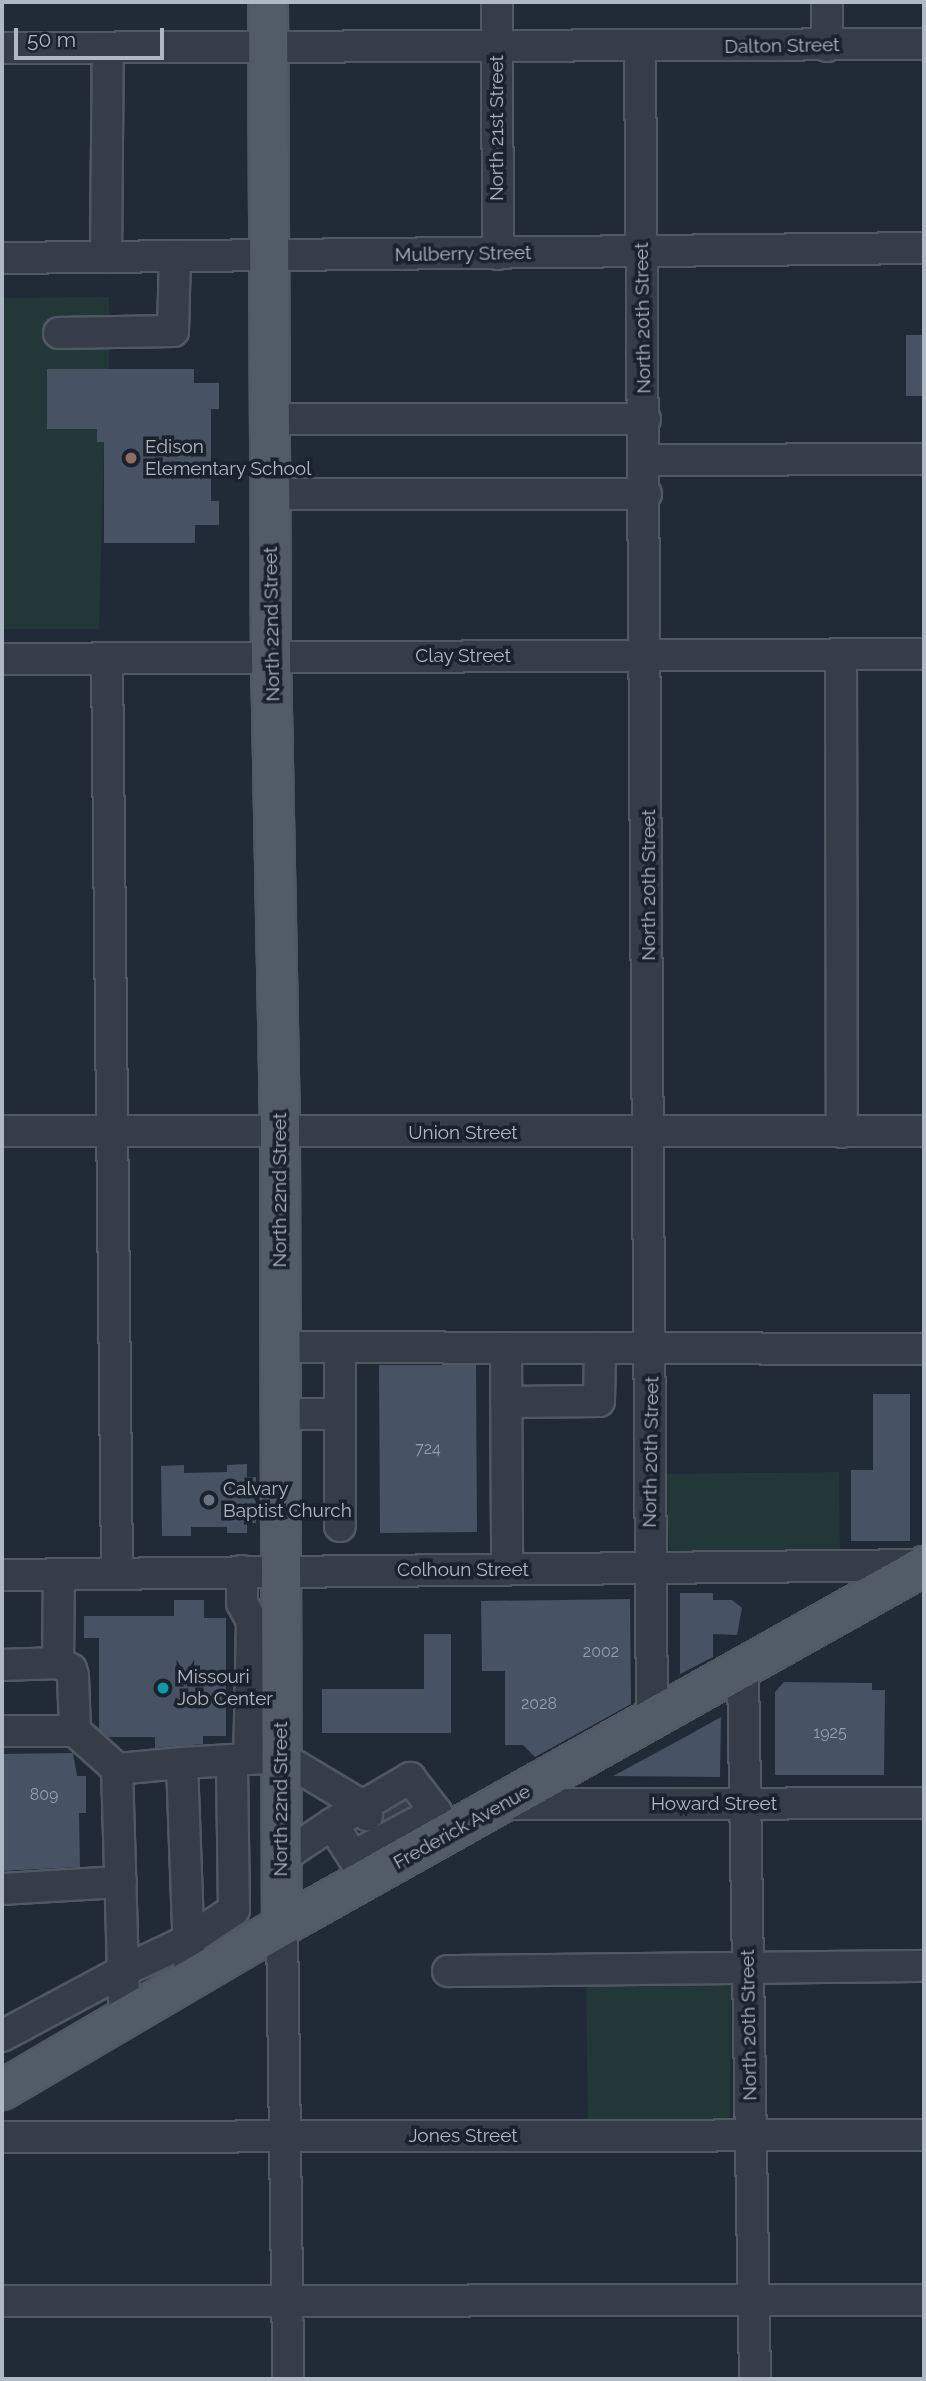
<!DOCTYPE html>
<html>
<head>
<meta charset="utf-8">
<style>
  body { margin:0 }
  #map { position:relative; width:926px; height:2381px; overflow:hidden; background:#212b38; font-family:Raleway,sans-serif }
  div>[style] { position:absolute }
  [style*='--x'] { left:calc(var(--x)*1px); top:calc(var(--y)*1px); width:calc(var(--w)*1px); rotate:calc(var(--a)*1deg) }
  .green>* { inset:0; background:#233739 }
  .building>* { inset:0; background:#475262 }
  .minor-tunnel>* { height:30px; margin-top:-15px; transform-origin:0; background:repeating-linear-gradient(90deg,#36404d 0 30px,transparent 0 45px) }
  .roads { filter:drop-shadow(2px 0 #4f5863) drop-shadow(-2px 0 #4f5863) drop-shadow(0 2px #4f5863) drop-shadow(0 -2px #4f5863) }
  .minor>* { height:30px; margin:-15px; padding:0 15px; transform-origin:15px; border-radius:15px; background:#343d48 }
  .major>* { height:38px; margin:-19px; padding:0 19px; transform-origin:19px; border-radius:19px; background:#525c69 }
  .dots>* { width:19px; height:19px; translate:-50% -50%; box-sizing:border-box; border:4px solid #1a222d; border-radius:50% }
  span { translate:-50% -50%; white-space:nowrap; text-align:center; line-height:1.15; -webkit-text-stroke:7px #1a222d; paint-order:stroke }
  .number-label { font-size:16px; color:#959eac }
  .number-label span { -webkit-text-stroke-width:0 }
  .street-label { font-size:19px; color:#afb8c5 }
  .poi-label { font-size:19px; color:#afb8c5 }
  .left { translate:0 -50%; text-align:left }
  .frame { position:absolute; inset:0; border:4px solid #afb8c5; pointer-events:none }
  .scale { position:absolute; left:14px; top:28px; width:150px; height:32px; box-sizing:border-box; border:4px solid #afb8c5; border-top:0; padding-left:9px; font-size:21px; line-height:24px; white-space:nowrap; color:#afb8c5; -webkit-text-stroke:5px #1a222d; paint-order:stroke }
</style>
</head>
<body>
<div id="map">
  <div class="green">
    <div style="clip-path:polygon(109px 297px,109px 369px,47px 370px,47px 429px,97px 429px,98px 442px,104px 442px,99px 629px,2px 629px,2px 298px)"></div>
    <div style="clip-path:polygon(839px 1472px,840px 1555px,675px 1554px,669px 1547px,665px 1474px)"></div>
    <div style="clip-path:polygon(731px 1975px,730px 2117px,722px 2122px,588px 2123px,586px 1977px)"></div>
  </div>
  <div class="building">
    <div style="clip-path:polygon(906px 335px,924px 335px,924px 396px,906px 396px)"></div>
    <div style="clip-path:polygon(47px 369px,194px 369px,194px 383px,219px 383px,219px 409px,211px 409px,211px 501px,219px 501px,219px 525px,195px 525px,195px 543px,104px 543px,104px 442px,97px 442px,97px 429px,47px 429px)"></div>
    <div style="clip-path:polygon(379px 1365px,476px 1365px,477px 1532px,380px 1533px)"></div>
    <div style="clip-path:polygon(873px 1394px,910px 1394px,910px 1541px,851px 1541px,851px 1470px,873px 1470px)"></div>
    <div style="clip-path:polygon(247px 1464px,247px 1477px,256px 1477px,256px 1523px,247px 1523px,247px 1533px,227px 1533px,227px 1527px,191px 1527px,191px 1536px,162px 1536px,161px 1466px,184px 1465px,184px 1473px,227px 1472px,227px 1465px)"></div>
    <div style="clip-path:polygon(680px 1593px,713px 1593px,713px 1600px,732px 1600px,742px 1608px,737px 1635px,713px 1634px,713px 1657px,680px 1674px)"></div>
    <div style="clip-path:polygon(630px 1599px,631px 1704px,535px 1757px,523px 1745px,505px 1745px,505px 1671px,482px 1671px,481px 1601px)"></div>
    <div style="clip-path:polygon(174px 1600px,204px 1600px,204px 1618px,226px 1618px,226px 1736px,203px 1736px,203px 1744px,155px 1748px,155px 1737px,108px 1737px,99px 1729px,99px 1638px,84px 1638px,84px 1616px,174px 1616px)"></div>
    <div style="clip-path:polygon(424px 1634px,451px 1634px,451px 1733px,322px 1733px,322px 1689px,424px 1689px)"></div>
    <div style="clip-path:polygon(784px 1682px,872px 1683px,872px 1690px,885px 1690px,884px 1775px,775px 1775px,775px 1692px)"></div>
    <div style="clip-path:polygon(721px 1717px,720px 1777px,613px 1776px,687px 1736px)"></div>
    <div style="clip-path:polygon(73px 1753px,77px 1776px,86px 1776px,86px 1813px,79px 1813px,80px 1867px,2px 1871px,2px 1754px)"></div>
  </div>
  <div class="minor-tunnel">
    <div style="--x:389;--y:1803;--w:21;--a:59"></div>
  </div>
  <div class="roads">
    <div class="minor">
      <div style="--x:497;--y:2;--w:252;--a:89.8"></div>
      <div style="--x:827;--y:46;--w:44;--a:-90"></div>
      <div style="--x:2;--y:48;--w:922;--a:-0.25"></div>
      <div style="--x:640;--y:48;--w:1674;--a:89.59"></div>
      <div style="--x:106;--y:257;--w:209;--a:-89.5"></div>
      <div style="--x:2;--y:258;--w:922;--a:-0.62"></div>
      <div style="--x:59;--y:333;--w:114;--a:-1"></div>
      <div style="--x:173;--y:331;--w:75;--a:-88.5"></div>
      <div style="--x:270;--y:419;--w:375;--a:0"></div>
      <div style="--x:645;--y:460;--w:279;--a:-0.2"></div>
      <div style="--x:270;--y:494;--w:376;--a:0"></div>
      <div style="--x:841;--y:654;--w:478;--a:89.9"></div>
      <div style="--x:2;--y:659;--w:922;--a:-0.31"></div>
      <div style="--x:107;--y:659;--w:914;--a:89.37"></div>
      <div style="--x:2;--y:1131;--w:922;--a:0"></div>
      <div style="--x:280;--y:1347;--w:644;--a:0.18"></div>
      <div style="--x:506;--y:1348;--w:221;--a:89.7"></div>
      <div style="--x:506;--y:1402;--w:93;--a:-0.6"></div>
      <div style="--x:599;--y:1401;--w:52;--a:-88.9"></div>
      <div style="--x:279;--y:1414;--w:61;--a:0"></div>
      <div style="--x:340;--y:1526;--w:179;--a:-90"></div>
      <div style="--x:242;--y:1571;--w:32;--a:90"></div>
      <div style="--x:242;--y:1603;--w:21;--a:61"></div>
      <div style="--x:252;--y:1621;--w:138;--a:91.2"></div>
      <div style="--x:2;--y:1575;--w:922;--a:-0.62"></div>
      <div style="--x:2;--y:1665;--w:56;--a:-2"></div>
      <div style="--x:58;--y:1663;--w:89;--a:-89.4"></div>
      <div style="--x:743;--y:1672;--w:707;--a:89.03"></div>
      <div style="--x:2;--y:1731;--w:73;--a:0"></div>
      <div style="--x:75;--y:1731;--w:55;--a:-92.1"></div>
      <div style="--x:73;--y:1676;--w:7;--a:-106"></div>
      <div style="--x:71;--y:1669;--w:14;--a:-155"></div>
      <div style="--x:75;--y:1731;--w:57;--a:42.1"></div>
      <div style="--x:504;--y:1804;--w:420;--a:-0.1"></div>
      <div style="--x:354;--y:1856;--w:93;--a:-28.2"></div>
      <div style="--x:281;--y:1858;--w:61;--a:-33.7"></div>
      <div style="--x:367;--y:1879;--w:65;--a:-122.5"></div>
      <div style="--x:332;--y:1824;--w:91;--a:-30.5"></div>
      <div style="--x:410;--y:1778;--w:43;--a:52.6"></div>
      <div style="--x:436;--y:1812;--w:25;--a:64"></div>
      <div style="--x:2;--y:1889;--w:119;--a:-3.4"></div>
      <div style="--x:282;--y:1926;--w:453;--a:89.2"></div>
      <div style="--x:448;--y:1971;--w:476;--a:-0.6"></div>
      <div style="--x:190;--y:1982;--w:219;--a:-92.1"></div>
      <div style="--x:182;--y:1763;--w:99;--a:-3.5"></div>
      <div style="--x:281;--y:1757;--w:93;--a:31"></div>
      <div style="--x:361;--y:1805;--w:12;--a:59"></div>
      <div style="--x:125;--y:2019;--w:48;--a:-92.4"></div>
      <div style="--x:123;--y:1971;--w:73;--a:-25.2"></div>
      <div style="--x:189;--y:1940;--w:54;--a:-33.7"></div>
      <div style="--x:234;--y:1910;--w:150;--a:-90.8"></div>
      <div style="--x:2;--y:2036;--w:137;--a:-28.2"></div>
      <div style="--x:123;--y:1971;--w:202;--a:-91.7"></div>
      <div style="--x:117;--y:1769;--w:65;--a:-5.3"></div>
      <div style="--x:2;--y:2137;--w:922;--a:-0.12"></div>
      <div style="--x:2;--y:2301;--w:922;--a:-0.06"></div>
    </div>
    <div class="major">
      <div style="--x:268;--y:2;--w:655;--a:89.74"></div>
      <div style="--x:271;--y:657;--w:476;--a:88.9"></div>
      <div style="--x:280;--y:1133;--w:793;--a:89.86"></div>
      <div style="--x:2;--y:2090;--w:324;--a:-30.4"></div>
      <div style="--x:282;--y:1926;--w:736;--a:-29.28"></div>
    </div>
  </div>
  <div class="dots">
    <div style="left:131px;top:458px;background:#8d6e63"></div>
    <div style="left:209px;top:1500px;background:#6b7280"></div>
    <div style="left:163px;top:1688px;background:#0f9aa8"></div>
  </div>
  <div class="number-label">
    <span style="left:428px;top:1449px">724</span>
    <span style="left:601px;top:1652px">2002</span>
    <span style="left:539px;top:1704px">2028</span>
    <span style="left:830px;top:1733px">1925</span>
    <span style="left:44px;top:1795px">809</span>
  </div>
  <div class="street-label">
    <span style="left:782px;top:46px;rotate:-1deg">Dalton Street</span>
    <span style="left:497px;top:128px;rotate:-90deg">North 21st Street</span>
    <span style="left:463px;top:254px;rotate:-1deg">Mulberry Street</span>
    <span style="left:643px;top:318px;rotate:-91deg">North 20th Street</span>
    <span style="left:272px;top:624px;rotate:-91deg">North 22nd Street</span>
    <span style="left:463px;top:656px">Clay Street</span>
    <span style="left:649px;top:885px;rotate:-90deg">North 20th Street</span>
    <span style="left:463px;top:1133px">Union Street</span>
    <span style="left:280px;top:1190px;rotate:-90deg">North 22nd Street</span>
    <span style="left:651px;top:1452px;rotate:-89deg">North 20th Street</span>
    <span style="left:463px;top:1570px">Colhoun Street</span>
    <span style="left:281px;top:1799px;rotate:-90deg">North 22nd Street</span>
    <span style="left:714px;top:1804px">Howard Street</span>
    <span style="left:462px;top:1827px;rotate:-29deg">Frederick Avenue</span>
    <span style="left:749px;top:2025px;rotate:-91deg">North 20th Street</span>
    <span style="left:463px;top:2136px">Jones Street</span>
  </div>
  <div class="poi-label">
    <span class="left" style="left:145px;top:458px">Edison<br>Elementary School</span>
    <span class="left" style="left:223px;top:1500px">Calvary<br>Baptist Church</span>
    <span class="left" style="left:177px;top:1688px">Missouri<br>Job Center</span>
  </div>
  <div class="frame"></div>
  <div class="scale">50 m</div>
</div>
</body>
</html>
